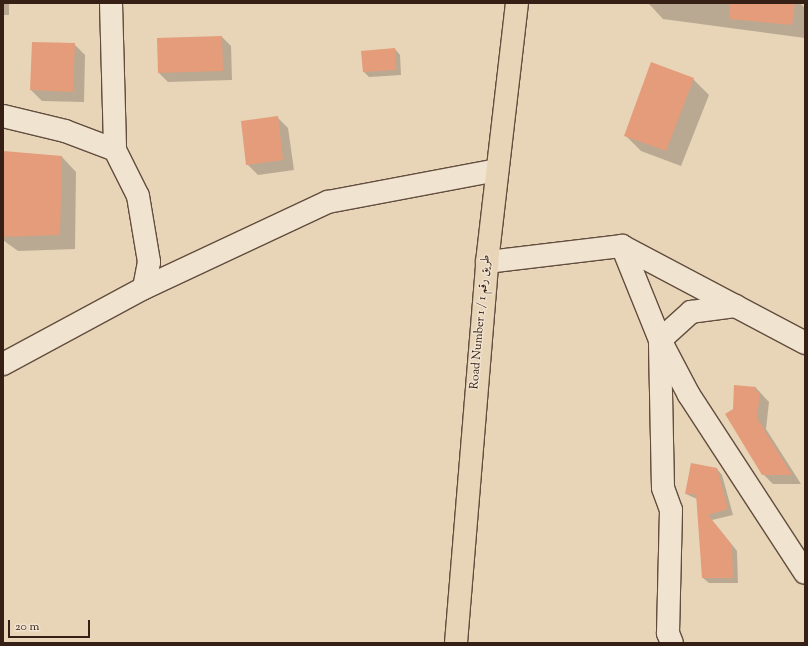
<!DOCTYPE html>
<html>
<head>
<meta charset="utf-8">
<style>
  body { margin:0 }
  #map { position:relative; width:808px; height:646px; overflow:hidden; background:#e8d4b7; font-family:"Sorts Mill Goudy",Amiri,serif }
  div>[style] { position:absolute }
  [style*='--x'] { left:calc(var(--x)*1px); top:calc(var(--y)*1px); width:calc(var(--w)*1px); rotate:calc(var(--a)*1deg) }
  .shadow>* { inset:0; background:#0003 }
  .building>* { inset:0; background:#e49c7a }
  .roads { filter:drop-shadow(1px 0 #624d3e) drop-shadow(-1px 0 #624d3e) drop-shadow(0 1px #624d3e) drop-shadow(0 -1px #624d3e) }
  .minor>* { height:22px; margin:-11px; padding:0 11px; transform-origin:11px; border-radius:11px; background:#f0e3d0 }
  .trunk>* { height:22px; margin:-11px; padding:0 11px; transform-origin:11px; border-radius:11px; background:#e8d4b7 }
  span { translate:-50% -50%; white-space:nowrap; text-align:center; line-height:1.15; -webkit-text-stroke:3px #f0e3d0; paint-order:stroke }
  .street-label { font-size:12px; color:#362016 }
  .frame { position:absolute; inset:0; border:4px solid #362016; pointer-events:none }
  .scale { position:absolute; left:8px; top:620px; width:82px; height:18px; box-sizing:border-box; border:2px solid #362016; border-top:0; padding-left:5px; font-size:12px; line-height:14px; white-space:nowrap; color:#362016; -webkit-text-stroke:3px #f0e3d0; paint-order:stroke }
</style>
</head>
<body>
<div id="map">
  <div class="shadow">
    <div style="clip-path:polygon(3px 3px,9px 3px,9px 15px,3px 15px)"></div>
    <div style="clip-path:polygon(800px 3px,805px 8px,805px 38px,663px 19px,649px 4px)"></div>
    <div style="clip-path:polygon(222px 37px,231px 46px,232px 80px,168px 82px,159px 73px)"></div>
    <div style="clip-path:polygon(33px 43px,74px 44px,85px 55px,84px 102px,42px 101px,31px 90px)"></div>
    <div style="clip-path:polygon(395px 49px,400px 55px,401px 75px,369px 77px,364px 72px)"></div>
    <div style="clip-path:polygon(693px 79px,709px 95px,681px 166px,641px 151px,625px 135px)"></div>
    <div style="clip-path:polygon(277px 117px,288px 128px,294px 170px,258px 175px,247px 164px)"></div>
    <div style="clip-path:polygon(3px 152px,62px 157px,76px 172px,75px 249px,18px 251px,3px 240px)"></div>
    <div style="clip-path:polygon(756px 388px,769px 402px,766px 429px,801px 484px,773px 484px,763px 474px,734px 409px)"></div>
    <div style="clip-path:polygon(717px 469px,722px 475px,733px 515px,712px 520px,737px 551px,738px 583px,709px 583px,703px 578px,697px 499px,686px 494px)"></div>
  </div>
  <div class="building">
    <div style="clip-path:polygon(730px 3px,795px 3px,792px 25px,729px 19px)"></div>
    <div style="clip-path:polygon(222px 36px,223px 71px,158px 73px,157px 38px)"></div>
    <div style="clip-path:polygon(32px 42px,75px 43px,73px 92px,30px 90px)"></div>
    <div style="clip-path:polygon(395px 48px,396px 70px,363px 72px,361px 51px)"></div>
    <div style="clip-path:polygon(651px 62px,694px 78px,666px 151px,624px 136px)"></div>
    <div style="clip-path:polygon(278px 116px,283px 160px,246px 165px,241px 121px)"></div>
    <div style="clip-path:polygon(3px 151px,62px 156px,60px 235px,3px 237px)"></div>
    <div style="clip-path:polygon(734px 385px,756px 387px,756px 391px,760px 392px,757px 418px,792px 475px,762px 475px,725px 414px,733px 409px)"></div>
    <div style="clip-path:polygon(691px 463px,717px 468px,728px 509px,708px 515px,732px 545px,733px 578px,702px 578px,696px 494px,685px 494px)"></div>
  </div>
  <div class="roads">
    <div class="minor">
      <div style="--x:111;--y:3;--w:147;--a:88.4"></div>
      <div style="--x:115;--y:150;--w:51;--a:63.4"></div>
      <div style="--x:138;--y:196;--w:67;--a:80.5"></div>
      <div style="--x:149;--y:262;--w:26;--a:101"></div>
      <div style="--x:3;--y:116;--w:64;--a:13.6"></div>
      <div style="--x:65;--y:131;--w:53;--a:20.8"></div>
      <div style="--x:622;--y:246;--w:101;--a:68"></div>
      <div style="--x:660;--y:340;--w:62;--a:62.2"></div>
      <div style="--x:689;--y:395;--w:212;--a:56.9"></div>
      <div style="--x:487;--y:262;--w:136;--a:-6.8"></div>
      <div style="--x:622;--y:246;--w:207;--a:27.9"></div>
      <div style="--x:3;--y:364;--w:160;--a:-28.3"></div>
      <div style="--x:144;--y:288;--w:203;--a:-25.1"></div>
      <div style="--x:328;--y:202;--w:172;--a:-10.7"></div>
      <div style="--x:672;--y:643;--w:11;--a:-112"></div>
      <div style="--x:668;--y:633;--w:123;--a:-88.6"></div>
      <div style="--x:671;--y:510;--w:23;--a:-110"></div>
      <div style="--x:663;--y:488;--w:148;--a:-91.2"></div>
      <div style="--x:660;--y:340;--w:42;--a:-42.1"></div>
      <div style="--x:691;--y:312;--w:45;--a:-7.6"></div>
    </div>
    <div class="trunk">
      <div style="--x:456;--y:643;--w:382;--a:-85.3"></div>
      <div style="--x:487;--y:262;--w:261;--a:-83.4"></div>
    </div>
  </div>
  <div class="street-label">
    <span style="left:481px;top:322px;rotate:-85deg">Road Number 1 / طريق رقم 1</span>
  </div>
  <div class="frame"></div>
  <div class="scale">20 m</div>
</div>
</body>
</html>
